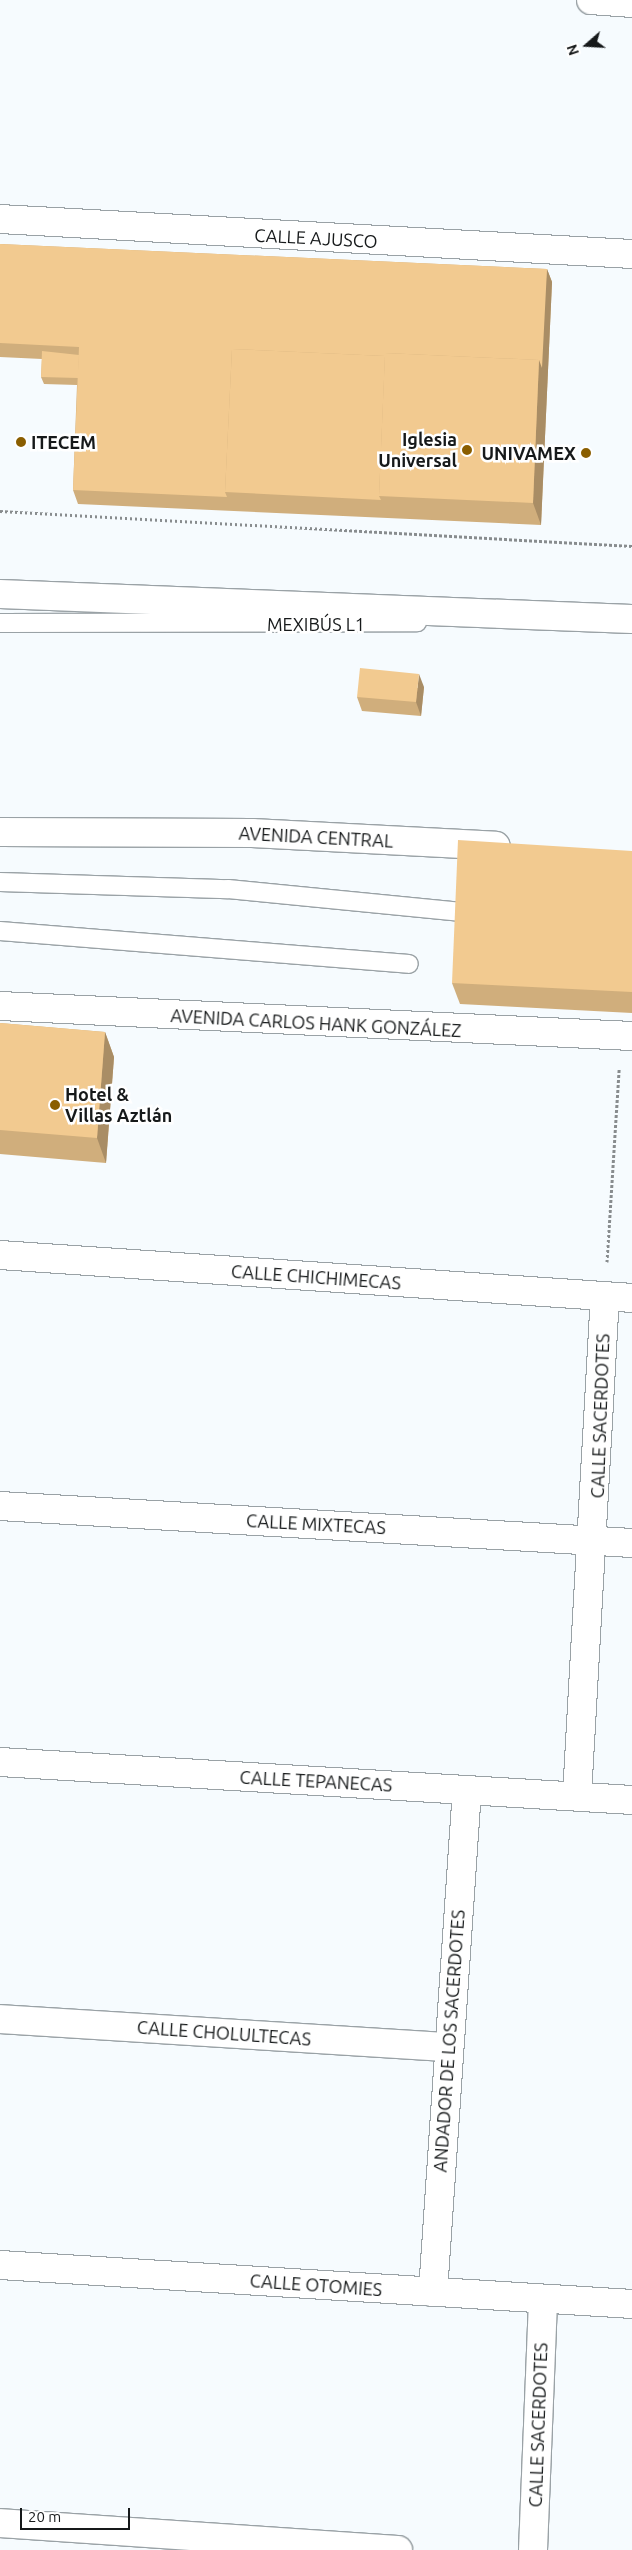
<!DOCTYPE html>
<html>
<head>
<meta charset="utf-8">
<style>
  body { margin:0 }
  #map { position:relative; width:632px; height:2550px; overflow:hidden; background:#f6fbfe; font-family:Ubuntu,sans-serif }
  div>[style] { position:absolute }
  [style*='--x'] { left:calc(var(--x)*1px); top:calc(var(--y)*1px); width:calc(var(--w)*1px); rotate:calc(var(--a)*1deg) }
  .path>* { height:3px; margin-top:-1.5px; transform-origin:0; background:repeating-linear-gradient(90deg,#888c8e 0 2.5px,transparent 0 5px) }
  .roads { filter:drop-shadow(1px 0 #9aa2a6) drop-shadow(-1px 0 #9aa2a6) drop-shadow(0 1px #9aa2a6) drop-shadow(0 -1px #9aa2a6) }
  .lane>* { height:18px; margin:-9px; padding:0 9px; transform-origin:9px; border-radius:9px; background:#fff }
  .street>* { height:28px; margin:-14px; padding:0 14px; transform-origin:14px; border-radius:14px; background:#fff }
  .secondary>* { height:28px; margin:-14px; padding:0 14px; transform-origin:14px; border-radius:14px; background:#fff }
  .highway>* { height:28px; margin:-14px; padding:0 14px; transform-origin:14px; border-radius:14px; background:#fff }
  .wall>* { inset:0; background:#d0ae7c }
  .shaded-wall>* { inset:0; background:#a98d65 }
  .building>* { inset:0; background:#f2ca90 }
  .dots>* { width:14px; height:14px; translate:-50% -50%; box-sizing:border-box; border:2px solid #fff; border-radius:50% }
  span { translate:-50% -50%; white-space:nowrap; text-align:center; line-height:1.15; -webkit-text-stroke:5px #fff; paint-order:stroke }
  .street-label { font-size:18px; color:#16191a }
  .poi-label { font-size:18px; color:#16191a; font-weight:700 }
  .right { translate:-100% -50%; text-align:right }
  .left { translate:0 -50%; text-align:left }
  .north { position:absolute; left:562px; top:20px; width:50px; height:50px; -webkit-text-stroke:4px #fff; paint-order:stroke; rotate:251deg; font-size:14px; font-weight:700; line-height:20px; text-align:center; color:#16191a }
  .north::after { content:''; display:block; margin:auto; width:18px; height:22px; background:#16191a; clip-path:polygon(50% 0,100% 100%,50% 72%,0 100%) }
  .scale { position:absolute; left:20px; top:2508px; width:110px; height:22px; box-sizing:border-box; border:2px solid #16191a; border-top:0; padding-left:6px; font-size:15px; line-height:18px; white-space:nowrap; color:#16191a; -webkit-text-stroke:4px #fff; paint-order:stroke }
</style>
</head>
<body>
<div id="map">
  <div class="path">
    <div style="--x:0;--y:511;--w:633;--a:3.17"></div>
    <div style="--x:607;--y:1262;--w:193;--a:-86.4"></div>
  </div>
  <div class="roads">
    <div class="lane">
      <div style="--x:0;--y:623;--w:417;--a:-0.1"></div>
      <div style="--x:0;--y:882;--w:228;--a:1.8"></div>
      <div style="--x:228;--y:889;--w:235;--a:5.6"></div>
      <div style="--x:0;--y:931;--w:410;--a:4.6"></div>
    </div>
    <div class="street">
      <div style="--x:591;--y:0;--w:41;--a:4.2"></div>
      <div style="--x:0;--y:219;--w:633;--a:3.17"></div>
      <div style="--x:0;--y:1255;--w:633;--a:3.89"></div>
      <div style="--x:0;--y:1506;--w:633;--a:3.35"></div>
      <div style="--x:0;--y:1762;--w:633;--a:3.44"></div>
      <div style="--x:577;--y:1796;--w:500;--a:-86.8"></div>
      <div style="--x:0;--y:2019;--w:448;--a:3.6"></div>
      <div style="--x:0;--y:2265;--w:633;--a:3.53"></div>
      <div style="--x:433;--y:2292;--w:503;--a:-86.13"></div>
      <div style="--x:0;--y:2523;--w:399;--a:3.9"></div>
      <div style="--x:533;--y:2550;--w:249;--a:-87.7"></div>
    </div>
    <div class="secondary">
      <div style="--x:0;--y:1006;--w:633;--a:2.72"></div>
    </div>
    <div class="highway">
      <div style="--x:0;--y:594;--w:632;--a:2.27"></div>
      <div style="--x:0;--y:832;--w:252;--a:0.2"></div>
      <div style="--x:252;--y:833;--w:244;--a:3"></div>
    </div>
  </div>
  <div class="wall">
    <div style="clip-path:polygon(0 244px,547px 269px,552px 282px,541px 525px,78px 504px,73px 490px,77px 385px,44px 384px,41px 377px,42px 359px,0 357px)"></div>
    <div style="clip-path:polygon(424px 687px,421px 716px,362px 711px,357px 697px)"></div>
    <div style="clip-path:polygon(632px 851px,632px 1013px,460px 1004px,452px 983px)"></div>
    <div style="clip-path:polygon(0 1023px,105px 1032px,114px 1057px,106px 1163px,0 1154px)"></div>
  </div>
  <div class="shaded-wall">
    <div style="clip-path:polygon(547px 269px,552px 282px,541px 525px,533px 503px,539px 360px)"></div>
    <div style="clip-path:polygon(419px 674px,424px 687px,421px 716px,416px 702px)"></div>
    <div style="clip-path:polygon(105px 1032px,114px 1057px,106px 1163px,97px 1138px)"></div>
  </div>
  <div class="building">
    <div style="clip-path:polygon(0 244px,547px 269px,542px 368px,539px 360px,385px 353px,385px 356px,232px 349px,225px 492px,227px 497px,73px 490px,79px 347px,0 343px)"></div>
    <div style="clip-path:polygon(232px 349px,385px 356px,379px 496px,381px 500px,225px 492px)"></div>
    <div style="clip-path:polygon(42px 351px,79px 355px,78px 378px,41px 377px)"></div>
    <div style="clip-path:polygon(385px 353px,539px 360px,533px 503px,379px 496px)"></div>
    <div style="clip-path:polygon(360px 668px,419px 674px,416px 702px,357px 697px)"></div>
    <div style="clip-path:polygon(458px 840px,632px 851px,632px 992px,452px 983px)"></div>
    <div style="clip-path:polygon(0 1023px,105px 1032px,97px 1138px,0 1130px)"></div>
  </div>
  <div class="dots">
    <div style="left:21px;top:442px;background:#8a5e00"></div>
    <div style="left:467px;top:450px;background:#8a5e00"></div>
    <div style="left:586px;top:453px;background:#8a5e00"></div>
    <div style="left:55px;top:1105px;background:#8a5e00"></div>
  </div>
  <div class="street-label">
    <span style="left:316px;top:238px;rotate:3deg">CALLE AJUSCO</span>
    <span style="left:316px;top:624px">MEXIBÚS L1</span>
    <span style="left:316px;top:837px;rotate:3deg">AVENIDA CENTRAL</span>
    <span style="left:316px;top:1023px;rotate:3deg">AVENIDA CARLOS HANK GONZÁLEZ</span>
    <span style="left:316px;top:1277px;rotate:4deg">CALLE CHICHIMECAS</span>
    <span style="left:600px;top:1416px;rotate:-88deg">CALLE SACERDOTES</span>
    <span style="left:316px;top:1524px;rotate:3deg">CALLE MIXTECAS</span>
    <span style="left:316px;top:1781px;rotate:3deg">CALLE TEPANECAS</span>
    <span style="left:224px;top:2033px;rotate:4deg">CALLE CHOLULTECAS</span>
    <span style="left:449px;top:2041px;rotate:-86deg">ANDADOR DE LOS SACERDOTES</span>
    <span style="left:316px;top:2285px;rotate:4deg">CALLE OTOMIES</span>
    <span style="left:538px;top:2425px;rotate:-88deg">CALLE SACERDOTES</span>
  </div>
  <div class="poi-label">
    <span class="right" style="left:457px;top:450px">Iglesia<br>Universal</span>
    <span class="left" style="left:31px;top:442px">ITECEM</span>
    <span class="right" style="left:576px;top:453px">UNIVAMEX</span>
    <span class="left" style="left:65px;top:1105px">Hotel &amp;<br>Villas Aztlán</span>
  </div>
  <div class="north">N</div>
  <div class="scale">20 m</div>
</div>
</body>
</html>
